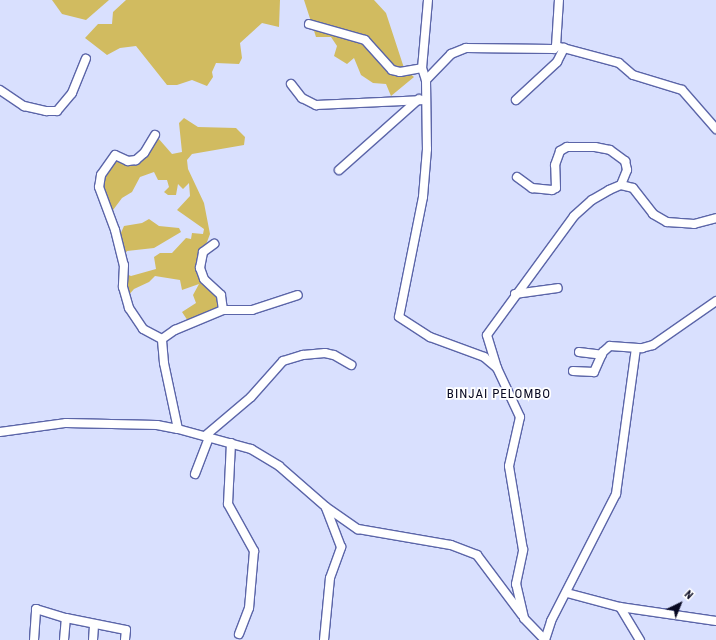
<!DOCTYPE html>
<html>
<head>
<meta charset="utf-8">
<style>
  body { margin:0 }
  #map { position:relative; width:716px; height:640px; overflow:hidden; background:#d9e0fe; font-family:"Roboto Condensed",sans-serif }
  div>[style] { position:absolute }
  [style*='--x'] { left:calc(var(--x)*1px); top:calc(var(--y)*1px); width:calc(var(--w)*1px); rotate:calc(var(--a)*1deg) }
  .green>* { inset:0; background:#d1bb60 }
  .roads { filter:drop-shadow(1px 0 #5b65a8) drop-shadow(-1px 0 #5b65a8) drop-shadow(0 1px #5b65a8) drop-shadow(0 -1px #5b65a8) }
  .minor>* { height:8px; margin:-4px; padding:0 4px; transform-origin:4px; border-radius:4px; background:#fff }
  span { translate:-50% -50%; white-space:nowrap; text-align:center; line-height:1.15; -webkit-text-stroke:3.5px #fff; paint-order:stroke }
  .quarter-label { font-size:13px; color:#070821; letter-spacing:1px }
  .north { position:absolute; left:660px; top:584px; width:40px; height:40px; -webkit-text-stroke:3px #fff; paint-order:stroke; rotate:43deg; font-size:11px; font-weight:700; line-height:16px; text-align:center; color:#070821 }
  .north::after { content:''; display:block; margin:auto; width:14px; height:18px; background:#070821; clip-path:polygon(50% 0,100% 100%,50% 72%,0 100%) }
</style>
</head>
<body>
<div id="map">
  <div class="green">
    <div style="clip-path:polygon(52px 0,109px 0,86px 20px,62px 14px)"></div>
    <div style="clip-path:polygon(126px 0,280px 0,279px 27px,262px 23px,240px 43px,242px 58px,239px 64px,216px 63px,212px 72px,213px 77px,207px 86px,192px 80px,177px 85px,167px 85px,136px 46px,120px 48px,107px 55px,85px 38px,98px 24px,112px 24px,113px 12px)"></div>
    <div style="clip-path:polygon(304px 0,374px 0,386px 13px,404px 68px,414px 77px,391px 96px,386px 84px,373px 83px,361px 75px,354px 58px,347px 64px,334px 56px,337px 46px,331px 37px,316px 37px)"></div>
    <div style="clip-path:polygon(184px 118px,198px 127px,236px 128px,245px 137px,244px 145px,192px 154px,187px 160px,188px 169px,204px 203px,210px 234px,198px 266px,219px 296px,220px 305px,216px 309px,188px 321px,182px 312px,196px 303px,193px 295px,199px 284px,182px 290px,180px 280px,155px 276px,149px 282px,134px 289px,127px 297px,126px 274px,131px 276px,156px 269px,154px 257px,160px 253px,172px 253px,186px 238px,191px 239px,192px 233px,203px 234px,204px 229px,177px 210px,190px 196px,189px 183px,183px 189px,178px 184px,176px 195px,168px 195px,164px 192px,169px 187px,167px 180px,158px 180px,154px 172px,140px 177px,132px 192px,122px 198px,113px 210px,119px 231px,101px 186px,102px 178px,116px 160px,131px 163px,158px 138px,172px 154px,182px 152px,179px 123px)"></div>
    <div style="clip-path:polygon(149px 219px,159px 226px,179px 228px,181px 232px,154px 248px,127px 251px,124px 256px,120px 235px,124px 226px,142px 223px)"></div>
  </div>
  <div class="roads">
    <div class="minor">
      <div style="--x:428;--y:0;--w:68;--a:95"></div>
      <div style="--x:422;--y:68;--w:13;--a:72"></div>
      <div style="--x:426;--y:80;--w:69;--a:89.2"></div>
      <div style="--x:427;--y:149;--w:48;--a:94.8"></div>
      <div style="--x:423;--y:197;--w:122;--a:101.3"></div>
      <div style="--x:399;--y:317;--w:37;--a:33"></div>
      <div style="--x:430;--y:337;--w:58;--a:20.3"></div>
      <div style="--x:484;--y:357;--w:17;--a:40"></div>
      <div style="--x:309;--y:24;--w:58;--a:15.9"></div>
      <div style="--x:365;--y:40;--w:40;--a:48"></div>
      <div style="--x:392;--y:70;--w:8;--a:14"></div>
      <div style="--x:400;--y:72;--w:22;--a:-10"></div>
      <div style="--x:556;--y:46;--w:65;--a:15.1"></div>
      <div style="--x:619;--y:63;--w:18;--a:41"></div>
      <div style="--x:633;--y:75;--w:51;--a:17"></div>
      <div style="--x:682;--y:90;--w:52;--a:48.9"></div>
      <div style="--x:426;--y:80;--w:36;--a:-46"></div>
      <div style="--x:451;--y:54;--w:16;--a:-22"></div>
      <div style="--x:466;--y:48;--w:88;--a:0.7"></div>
      <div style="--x:554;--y:49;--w:4;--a:-56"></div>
      <div style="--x:556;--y:46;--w:46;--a:-86.3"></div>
      <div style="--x:291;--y:84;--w:18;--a:52"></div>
      <div style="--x:302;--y:98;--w:16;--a:27"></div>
      <div style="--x:316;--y:105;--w:109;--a:-2.6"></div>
      <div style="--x:0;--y:90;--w:29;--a:34"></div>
      <div style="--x:24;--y:106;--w:23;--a:13"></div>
      <div style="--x:46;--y:111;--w:11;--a:0"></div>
      <div style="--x:57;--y:111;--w:23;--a:-50"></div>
      <div style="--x:72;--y:93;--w:37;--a:-68"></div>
      <div style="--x:516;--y:100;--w:56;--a:-42.8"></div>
      <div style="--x:557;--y:62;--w:16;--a:-63"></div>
      <div style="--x:155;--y:135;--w:21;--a:121"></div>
      <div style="--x:144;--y:153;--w:11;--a:139"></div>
      <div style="--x:136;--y:160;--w:8;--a:173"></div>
      <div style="--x:128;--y:161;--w:14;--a:-155"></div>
      <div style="--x:115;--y:155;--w:24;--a:125"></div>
      <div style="--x:101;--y:175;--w:12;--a:99"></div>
      <div style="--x:99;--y:187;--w:46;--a:69.6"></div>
      <div style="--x:115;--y:230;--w:36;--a:76"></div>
      <div style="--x:124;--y:265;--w:22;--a:93"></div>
      <div style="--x:123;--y:287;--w:22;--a:74"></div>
      <div style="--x:129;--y:308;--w:25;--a:56"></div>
      <div style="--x:143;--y:329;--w:21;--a:28"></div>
      <div style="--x:339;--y:170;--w:107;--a:-41.6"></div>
      <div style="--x:517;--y:177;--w:19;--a:36"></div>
      <div style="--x:532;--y:188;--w:20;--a:6"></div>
      <div style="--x:552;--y:190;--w:4;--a:-27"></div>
      <div style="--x:556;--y:188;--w:23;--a:-92"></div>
      <div style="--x:555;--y:165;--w:15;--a:-70"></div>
      <div style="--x:560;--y:151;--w:8;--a:-30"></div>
      <div style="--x:567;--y:147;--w:28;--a:0"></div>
      <div style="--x:595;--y:147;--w:15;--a:11"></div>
      <div style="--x:610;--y:150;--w:19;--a:36"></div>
      <div style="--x:625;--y:161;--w:9;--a:77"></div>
      <div style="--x:627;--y:170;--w:16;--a:112"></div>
      <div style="--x:515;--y:294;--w:43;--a:-7.9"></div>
      <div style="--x:223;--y:310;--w:29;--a:0"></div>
      <div style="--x:252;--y:310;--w:48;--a:-18.1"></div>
      <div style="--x:579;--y:352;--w:23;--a:7"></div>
      <div style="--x:573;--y:371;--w:21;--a:3"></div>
      <div style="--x:594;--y:372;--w:22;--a:-66"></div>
      <div style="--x:603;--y:352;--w:9;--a:-41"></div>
      <div style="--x:610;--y:346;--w:32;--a:4"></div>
      <div style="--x:642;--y:348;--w:11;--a:-15"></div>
      <div style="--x:653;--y:345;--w:77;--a:-34.9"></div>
      <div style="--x:178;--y:429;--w:67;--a:-102"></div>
      <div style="--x:164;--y:363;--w:24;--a:-95"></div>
      <div style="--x:162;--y:339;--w:16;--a:-35"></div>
      <div style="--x:175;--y:330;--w:52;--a:-22.6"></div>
      <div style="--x:223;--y:310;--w:15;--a:-98"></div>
      <div style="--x:221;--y:295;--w:23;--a:-137"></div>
      <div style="--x:204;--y:279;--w:12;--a:-110"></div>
      <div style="--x:200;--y:268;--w:16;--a:-79"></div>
      <div style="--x:203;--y:252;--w:14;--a:-36"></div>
      <div style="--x:0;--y:432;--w:67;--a:-7.8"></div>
      <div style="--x:66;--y:423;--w:91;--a:1.3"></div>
      <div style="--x:157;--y:425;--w:21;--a:11"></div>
      <div style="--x:178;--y:429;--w:76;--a:15.3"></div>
      <div style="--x:251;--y:449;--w:33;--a:31"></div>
      <div style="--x:279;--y:466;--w:62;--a:41.1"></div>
      <div style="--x:326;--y:507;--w:39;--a:35"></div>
      <div style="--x:358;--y:529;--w:94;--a:9.8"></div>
      <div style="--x:451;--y:545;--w:28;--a:21"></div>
      <div style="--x:477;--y:555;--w:75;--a:53.1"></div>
      <div style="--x:205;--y:436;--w:60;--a:-40.3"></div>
      <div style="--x:251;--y:397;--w:48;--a:-48.4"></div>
      <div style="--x:283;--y:361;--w:21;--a:-17"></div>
      <div style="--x:303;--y:355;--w:22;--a:-5"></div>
      <div style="--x:325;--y:353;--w:9;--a:13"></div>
      <div style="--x:334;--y:355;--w:20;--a:30"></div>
      <div style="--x:231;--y:443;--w:61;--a:92.8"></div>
      <div style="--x:228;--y:504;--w:54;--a:61"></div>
      <div style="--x:254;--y:551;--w:57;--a:95"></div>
      <div style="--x:249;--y:608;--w:28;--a:111"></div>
      <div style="--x:195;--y:474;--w:40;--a:-69"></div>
      <div style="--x:567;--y:593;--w:55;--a:14.8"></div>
      <div style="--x:620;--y:607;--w:97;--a:8.3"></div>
      <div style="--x:620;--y:607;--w:39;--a:59"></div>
      <div style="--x:34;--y:640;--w:31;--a:-86"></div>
      <div style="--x:36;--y:609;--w:31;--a:17"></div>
      <div style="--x:66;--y:618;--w:61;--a:11.3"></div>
      <div style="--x:126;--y:630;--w:10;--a:96"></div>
      <div style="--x:64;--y:640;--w:22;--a:-85"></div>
      <div style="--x:93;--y:640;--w:15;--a:-86"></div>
      <div style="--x:324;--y:640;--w:62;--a:-84.5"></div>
      <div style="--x:330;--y:578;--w:33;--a:-70"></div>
      <div style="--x:341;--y:547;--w:42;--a:-111"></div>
      <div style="--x:545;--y:640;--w:30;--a:-134"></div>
      <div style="--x:524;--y:618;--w:35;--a:-103"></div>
      <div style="--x:516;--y:584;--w:35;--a:-78"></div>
      <div style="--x:523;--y:550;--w:85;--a:-99.5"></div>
      <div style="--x:509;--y:466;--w:50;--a:-77.3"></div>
      <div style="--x:520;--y:417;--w:54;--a:-115.1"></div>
      <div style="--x:497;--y:368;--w:34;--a:-107"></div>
      <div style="--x:487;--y:335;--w:147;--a:-53.8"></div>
      <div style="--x:574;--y:216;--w:24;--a:-42"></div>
      <div style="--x:592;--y:200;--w:20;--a:-30"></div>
      <div style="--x:609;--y:190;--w:13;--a:-23"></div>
      <div style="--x:621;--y:185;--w:12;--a:14"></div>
      <div style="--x:633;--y:188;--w:33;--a:52"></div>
      <div style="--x:653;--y:214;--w:16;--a:30"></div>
      <div style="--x:667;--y:222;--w:27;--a:4"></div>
      <div style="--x:694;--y:224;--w:23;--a:-15"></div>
      <div style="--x:545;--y:640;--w:20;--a:-72"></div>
      <div style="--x:551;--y:621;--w:143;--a:-62.9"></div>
      <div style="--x:616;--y:494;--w:147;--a:-82.2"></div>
    </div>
  </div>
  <div class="quarter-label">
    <span style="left:499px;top:394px">BINJAI PELOMBO</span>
  </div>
  <div class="north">N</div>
</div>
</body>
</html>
